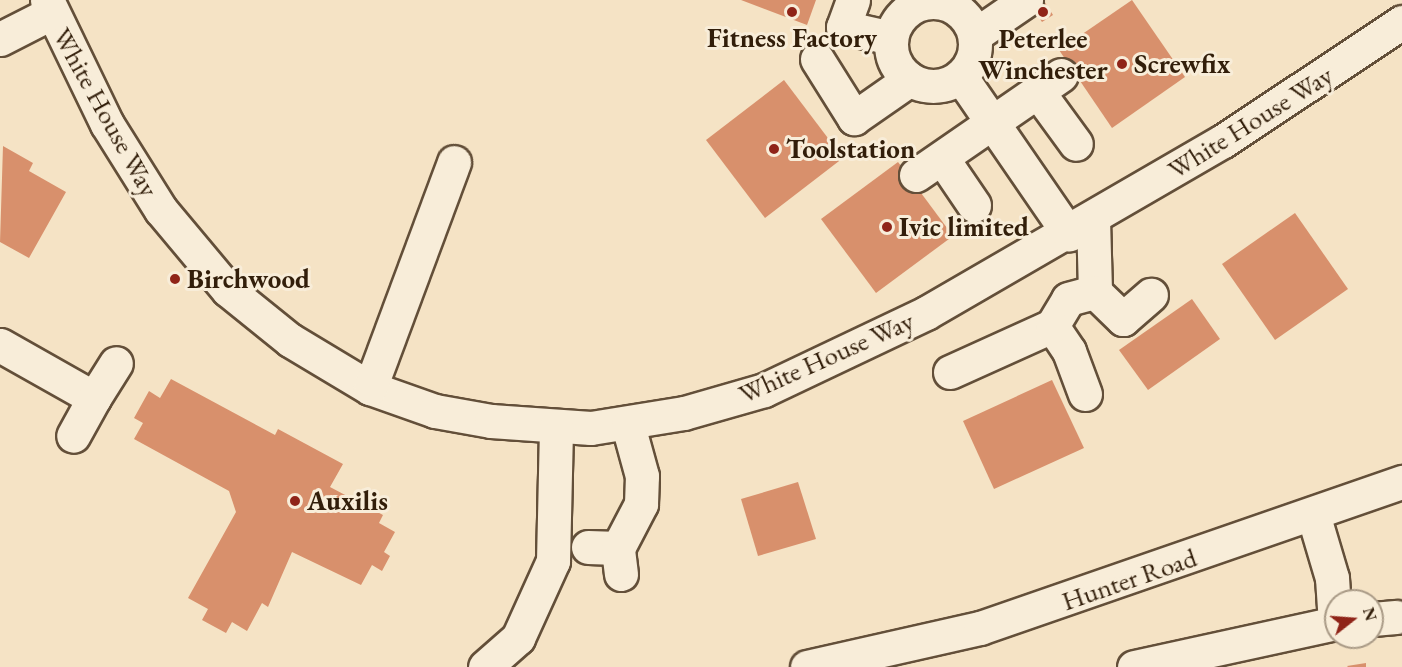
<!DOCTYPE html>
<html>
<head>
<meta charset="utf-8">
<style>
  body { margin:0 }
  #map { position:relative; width:1402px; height:667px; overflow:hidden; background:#f5e3c5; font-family:"EB Garamond",serif }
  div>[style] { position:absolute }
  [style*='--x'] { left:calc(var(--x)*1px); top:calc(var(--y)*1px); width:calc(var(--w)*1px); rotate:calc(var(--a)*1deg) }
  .building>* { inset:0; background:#d8906c }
  .roads { filter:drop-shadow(2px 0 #634f39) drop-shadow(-2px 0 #634f39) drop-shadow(0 2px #634f39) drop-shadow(0 -2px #634f39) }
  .minor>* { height:33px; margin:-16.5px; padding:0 16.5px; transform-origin:16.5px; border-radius:16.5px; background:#f8edd9 }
  .minor>.ring { margin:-16.5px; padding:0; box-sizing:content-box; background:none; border:33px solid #f8edd9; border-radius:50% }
  .dots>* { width:16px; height:16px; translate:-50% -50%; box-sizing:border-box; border:3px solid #f8edd9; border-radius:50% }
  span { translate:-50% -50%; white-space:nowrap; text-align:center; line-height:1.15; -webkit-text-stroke:6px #f8edd9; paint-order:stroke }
  .poi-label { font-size:27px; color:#321e0a; font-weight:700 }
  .left { translate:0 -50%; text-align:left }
  .street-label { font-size:27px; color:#321e0a }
  .north { position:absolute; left:1324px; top:589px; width:60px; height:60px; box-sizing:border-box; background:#f8edd9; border:2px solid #a99a86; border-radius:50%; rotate:73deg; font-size:16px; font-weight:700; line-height:24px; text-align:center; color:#321e0a }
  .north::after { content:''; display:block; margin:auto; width:21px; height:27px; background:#8f2418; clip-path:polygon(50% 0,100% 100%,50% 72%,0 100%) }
</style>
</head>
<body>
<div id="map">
  <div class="building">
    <div style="clip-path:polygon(741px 0,816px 0,807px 25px)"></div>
    <div style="clip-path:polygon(1132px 0,1185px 77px,1112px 128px,1059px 50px)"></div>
    <div style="clip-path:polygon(1044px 1px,1053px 15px,1042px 22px,1033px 9px)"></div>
    <div style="clip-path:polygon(784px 80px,843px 158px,765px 218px,706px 140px)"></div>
    <div style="clip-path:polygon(3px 146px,33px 163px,29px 171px,66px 192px,29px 258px,0 242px)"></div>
    <div style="clip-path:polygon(898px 162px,953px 236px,876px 293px,821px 219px)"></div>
    <div style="clip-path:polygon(1295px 213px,1348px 289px,1275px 340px,1222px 264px)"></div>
    <div style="clip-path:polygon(1192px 299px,1220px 339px,1148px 390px,1119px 350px)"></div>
    <div style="clip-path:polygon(171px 379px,275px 435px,278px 429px,343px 464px,330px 487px,383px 515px,379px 523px,395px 532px,384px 552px,390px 556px,382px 571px,372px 565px,361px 585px,292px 552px,268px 607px,262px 603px,247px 631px,232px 622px,226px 633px,202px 620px,208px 609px,188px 598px,236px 512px,229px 491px,134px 439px,143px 423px,134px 418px,149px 391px,160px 398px)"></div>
    <div style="clip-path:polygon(1052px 380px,1084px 448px,994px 489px,963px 421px)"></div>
    <div style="clip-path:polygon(798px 482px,816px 539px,758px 556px,741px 499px)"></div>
    <div style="clip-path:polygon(1366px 663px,1366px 667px,1348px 667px,1347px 666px)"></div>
  </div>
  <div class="roads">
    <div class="minor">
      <div style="--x:47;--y:0;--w:138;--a:64.2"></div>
      <div style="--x:107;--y:124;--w:102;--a:57.9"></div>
      <div style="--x:161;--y:210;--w:104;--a:50.1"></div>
      <div style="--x:228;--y:290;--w:80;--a:38.9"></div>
      <div style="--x:290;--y:340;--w:93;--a:31"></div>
      <div style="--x:370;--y:388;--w:69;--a:19.5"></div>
      <div style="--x:435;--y:411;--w:57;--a:10.1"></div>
      <div style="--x:491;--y:421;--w:100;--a:4"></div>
      <div style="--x:591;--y:428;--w:94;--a:-9.2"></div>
      <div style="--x:684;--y:413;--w:83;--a:-16"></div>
      <div style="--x:764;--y:390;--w:179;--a:-25.4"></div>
      <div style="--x:926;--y:313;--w:343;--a:-30.1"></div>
      <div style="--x:1223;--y:141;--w:215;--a:-33.6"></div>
      <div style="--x:853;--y:0;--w:29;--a:110"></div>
      <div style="--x:843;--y:27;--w:49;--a:12.9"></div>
      <div class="ring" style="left:891px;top:2px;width:51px;height:51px"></div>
      <div style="--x:975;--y:35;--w:62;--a:-34.5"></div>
      <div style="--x:0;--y:39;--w:57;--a:-27"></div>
      <div style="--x:817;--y:59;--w:70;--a:57.9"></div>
      <div style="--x:854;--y:118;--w:68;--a:-34.9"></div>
      <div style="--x:961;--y:77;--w:191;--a:55.5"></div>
      <div style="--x:1038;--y:92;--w:64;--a:53.8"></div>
      <div style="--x:942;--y:158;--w:57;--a:55.8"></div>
      <div style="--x:916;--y:175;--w:176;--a:-34.6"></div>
      <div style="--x:1093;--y:219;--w:73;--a:88.4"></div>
      <div style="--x:0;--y:345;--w:108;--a:29.4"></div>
      <div style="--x:94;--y:398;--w:43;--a:118.9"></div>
      <div style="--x:950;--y:372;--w:112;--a:-24.3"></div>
      <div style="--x:370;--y:388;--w:241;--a:-69.6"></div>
      <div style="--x:1085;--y:394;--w:46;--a:-110.4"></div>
      <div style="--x:1069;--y:351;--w:30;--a:-124"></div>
      <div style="--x:1052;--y:326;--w:31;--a:-59"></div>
      <div style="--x:1068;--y:299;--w:28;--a:-15"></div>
      <div style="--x:1095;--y:292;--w:39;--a:44"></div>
      <div style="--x:1123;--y:319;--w:37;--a:-41"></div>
      <div style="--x:94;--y:398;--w:41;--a:-57.8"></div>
      <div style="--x:588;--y:547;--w:30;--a:2"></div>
      <div style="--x:621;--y:574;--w:26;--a:-97"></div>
      <div style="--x:618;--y:548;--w:50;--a:-62.4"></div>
      <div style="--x:641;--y:504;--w:28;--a:-88"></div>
      <div style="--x:642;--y:476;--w:53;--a:-105.4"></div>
      <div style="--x:1372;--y:619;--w:24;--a:-5"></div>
      <div style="--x:485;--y:667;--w:44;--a:-41.3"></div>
      <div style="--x:518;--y:638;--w:85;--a:-65.6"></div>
      <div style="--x:553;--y:561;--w:134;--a:-88.7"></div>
      <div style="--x:807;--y:667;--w:177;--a:-12.7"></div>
      <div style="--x:980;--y:628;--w:447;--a:-19.1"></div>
      <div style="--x:1134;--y:667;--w:206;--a:-12.3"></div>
      <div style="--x:1335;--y:623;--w:45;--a:-93.8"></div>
      <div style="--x:1332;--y:578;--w:67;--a:-106.5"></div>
    </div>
  </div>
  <div class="dots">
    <div style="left:792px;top:12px;background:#8f2418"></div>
    <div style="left:1043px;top:12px;background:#8f2418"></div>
    <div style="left:1122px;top:64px;background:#8f2418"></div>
    <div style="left:774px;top:149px;background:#8f2418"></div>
    <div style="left:887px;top:227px;background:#8f2418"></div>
    <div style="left:175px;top:279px;background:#8f2418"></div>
    <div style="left:295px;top:501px;background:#8f2418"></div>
  </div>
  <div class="poi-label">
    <span style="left:792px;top:38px">Fitness Factory</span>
    <span style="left:1043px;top:54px">Peterlee<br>Winchester</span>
    <span class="left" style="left:1134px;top:64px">Screwfix</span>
    <span class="left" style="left:786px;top:149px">Toolstation</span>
    <span class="left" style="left:899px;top:227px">Ivic limited</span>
    <span class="left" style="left:187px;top:279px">Birchwood</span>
    <span class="left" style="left:307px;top:501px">Auxilis</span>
  </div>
  <div class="street-label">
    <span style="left:106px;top:112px;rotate:61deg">White House Way</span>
    <span style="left:1250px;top:122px;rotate:-32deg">White House Way</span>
    <span style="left:826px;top:357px;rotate:-24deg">White House Way</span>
    <span style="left:1129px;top:579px;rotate:-19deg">Hunter Road</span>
  </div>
  <div class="north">N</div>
</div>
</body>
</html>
